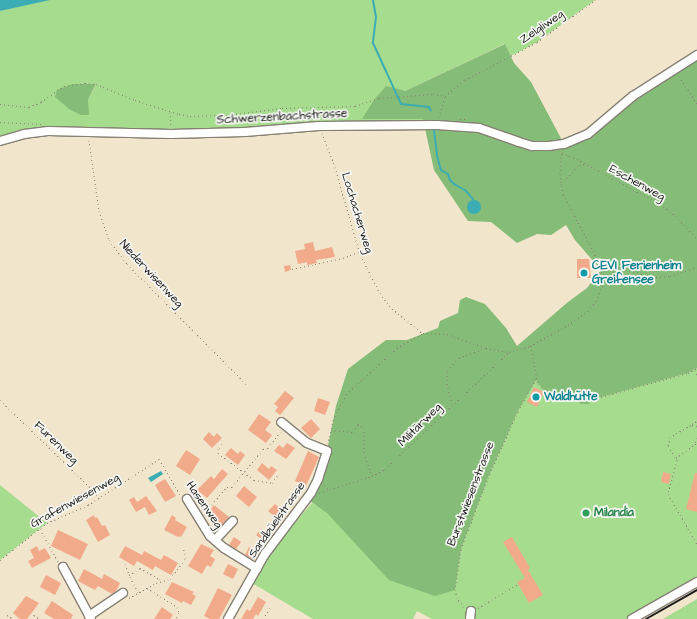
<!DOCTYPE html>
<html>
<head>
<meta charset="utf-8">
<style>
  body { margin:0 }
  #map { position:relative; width:697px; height:619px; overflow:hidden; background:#f1e5cc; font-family:"Architects Daughter",sans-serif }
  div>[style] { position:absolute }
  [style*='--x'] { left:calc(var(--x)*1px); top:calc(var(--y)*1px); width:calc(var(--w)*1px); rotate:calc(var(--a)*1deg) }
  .green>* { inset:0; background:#a5dc8d }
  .forest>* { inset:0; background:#84bc78 }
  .water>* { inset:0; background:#3badb3 }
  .round { border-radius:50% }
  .stream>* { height:2px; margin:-1px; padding:0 1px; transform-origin:1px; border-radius:1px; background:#3badb3 }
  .building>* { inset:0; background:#f1ab8a }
  .path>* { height:1px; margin-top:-0.5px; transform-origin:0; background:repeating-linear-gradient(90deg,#868074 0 1px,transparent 0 4px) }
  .roads { filter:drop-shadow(1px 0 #868074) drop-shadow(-1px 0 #868074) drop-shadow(0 1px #868074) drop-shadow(0 -1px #868074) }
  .minor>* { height:8px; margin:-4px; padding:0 4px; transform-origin:4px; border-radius:4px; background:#fff }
  .rail>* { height:2px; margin:-1px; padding:0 1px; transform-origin:1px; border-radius:1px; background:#1c1c1c }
  .dots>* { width:11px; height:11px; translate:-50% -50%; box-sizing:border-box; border:2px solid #f6f6f2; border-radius:50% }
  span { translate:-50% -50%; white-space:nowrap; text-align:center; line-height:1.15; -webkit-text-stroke:3.5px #f6f6f2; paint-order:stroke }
  .street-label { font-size:12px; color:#1c1c1c }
  .culture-label { font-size:12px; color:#0d838f; font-weight:700 }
  .left { translate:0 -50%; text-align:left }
  .leisure-label { font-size:12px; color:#27864d; font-weight:700 }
</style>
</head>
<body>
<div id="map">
  <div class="green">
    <div style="clip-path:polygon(evenodd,42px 0,595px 0,537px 42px,517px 53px,510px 56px,504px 44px,405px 91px,363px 119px,423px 119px,425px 125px,221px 133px,60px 131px,0 141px,0 11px,42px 0,73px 84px,96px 84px,96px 85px,88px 100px,73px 84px)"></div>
    <div style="clip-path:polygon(697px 368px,697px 582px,632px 619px,432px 619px,417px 611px,413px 619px,313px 619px,250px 582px,265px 554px,269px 556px,283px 536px,312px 503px,455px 590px,461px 549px,488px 478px,518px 411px,536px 379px,543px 390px,555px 395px,580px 401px,580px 404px,589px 404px,589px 400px,688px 373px)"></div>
    <div style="clip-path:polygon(0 485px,47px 523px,0 560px)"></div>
    <div style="clip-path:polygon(697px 599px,697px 619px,663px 619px)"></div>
  </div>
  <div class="forest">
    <div style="clip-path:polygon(505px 44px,514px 63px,531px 82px,564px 144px,588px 134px,633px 96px,697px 55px,697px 368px,688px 373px,590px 400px,589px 404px,580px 404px,579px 401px,555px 395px,543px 390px,536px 380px,518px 411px,488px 478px,461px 549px,455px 590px,435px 596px,389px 580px,327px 513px,307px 499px,327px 451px,336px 406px,348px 369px,386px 340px,407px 340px,438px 328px,440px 321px,458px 313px,460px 300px,466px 297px,485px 304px,506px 328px,517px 346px,568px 302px,587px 288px,601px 270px,575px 240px,566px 225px,551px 235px,537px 234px,517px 243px,491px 222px,468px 221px,434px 170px,423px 119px,362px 119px,374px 100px,386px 86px,405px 91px)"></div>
    <div style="clip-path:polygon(73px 84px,96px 84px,88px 100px,89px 115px,81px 115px,69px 109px,55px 97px,57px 90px)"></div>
  </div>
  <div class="water">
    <div style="clip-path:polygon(0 0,50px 0,0 11px)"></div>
    <div class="round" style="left:467px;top:200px;width:14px;height:14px"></div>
    <div style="clip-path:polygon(161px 471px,163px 474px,151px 482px,148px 478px)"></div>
  </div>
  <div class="stream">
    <div style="--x:373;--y:0;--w:17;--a:80"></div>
    <div style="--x:376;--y:17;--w:26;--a:97"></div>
    <div style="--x:373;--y:43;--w:67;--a:65.3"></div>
    <div style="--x:401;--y:104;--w:28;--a:6"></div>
    <div style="--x:429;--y:107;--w:4;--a:63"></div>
    <div style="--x:434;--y:130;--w:26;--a:83"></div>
    <div style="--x:437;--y:156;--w:15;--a:74"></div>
    <div style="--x:441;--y:170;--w:8;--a:30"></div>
    <div style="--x:448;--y:174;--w:6;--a:72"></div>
    <div style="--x:450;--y:180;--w:6;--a:45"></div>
    <div style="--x:454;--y:184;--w:14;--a:30"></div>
    <div style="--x:466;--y:191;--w:11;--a:49"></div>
  </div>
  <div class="building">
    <div style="clip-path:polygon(313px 242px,315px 251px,332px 247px,335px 257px,316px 260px,317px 263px,307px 265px,307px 262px,298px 264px,295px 251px,305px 249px,304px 244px)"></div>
    <div style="clip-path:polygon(577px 259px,589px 259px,591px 278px,577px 278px)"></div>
    <div style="clip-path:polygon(290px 265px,291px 270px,285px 272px,284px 266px)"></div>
    <div style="clip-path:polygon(534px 387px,544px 392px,537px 407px,527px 402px)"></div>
    <div style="clip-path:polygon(285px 391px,294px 398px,280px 415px,275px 411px,278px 407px,274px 404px)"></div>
    <div style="clip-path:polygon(318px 398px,330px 402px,325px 415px,314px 411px)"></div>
    <div style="clip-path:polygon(259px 414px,271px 422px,265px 430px,272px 435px,266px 443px,248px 430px)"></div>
    <div style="clip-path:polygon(311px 419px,320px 429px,311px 438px,301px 428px)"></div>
    <div style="clip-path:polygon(209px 432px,214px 437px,217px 433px,222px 438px,212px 448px,203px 439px)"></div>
    <div style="clip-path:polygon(287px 443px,295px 448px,286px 459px,274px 451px,279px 445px,283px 448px)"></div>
    <div style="clip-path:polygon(231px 448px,238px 454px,240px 451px,245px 455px,238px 465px,225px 455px)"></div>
    <div style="clip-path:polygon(186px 450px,200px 459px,190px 475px,176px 466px)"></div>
    <div style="clip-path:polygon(308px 451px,319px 457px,306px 486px,295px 481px)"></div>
    <div style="clip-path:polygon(262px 463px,269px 469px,271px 466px,277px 470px,269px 480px,257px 470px)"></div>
    <div style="clip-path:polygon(222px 469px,228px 474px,207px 498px,197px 490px,211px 476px,214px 479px)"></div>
    <div style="clip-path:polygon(663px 472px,671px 474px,669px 484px,661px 482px)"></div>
    <div style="clip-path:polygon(695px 473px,697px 473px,697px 512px,686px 509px)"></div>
    <div style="clip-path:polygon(165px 479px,176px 496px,165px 502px,155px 485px)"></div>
    <div style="clip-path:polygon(244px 486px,257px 497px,249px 507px,236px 496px)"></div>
    <div style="clip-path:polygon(146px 496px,157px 511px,149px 515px,145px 507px,136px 512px,129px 500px,134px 497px,137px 502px)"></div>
    <div style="clip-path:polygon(275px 504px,282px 510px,275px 517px,268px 511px)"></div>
    <div style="clip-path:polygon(214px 505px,229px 517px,220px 527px,206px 516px)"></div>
    <div style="clip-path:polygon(94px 515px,95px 518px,97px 517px,102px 526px,105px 525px,110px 535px,98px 542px,86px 520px)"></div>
    <div style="clip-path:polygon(172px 515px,176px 518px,175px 520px,187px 527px,181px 537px,179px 536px,178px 537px,164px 530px)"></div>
    <div style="clip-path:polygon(261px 529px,267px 534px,262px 540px,256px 535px)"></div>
    <div style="clip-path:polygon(58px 530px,88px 544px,80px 560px,51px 546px)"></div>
    <div style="clip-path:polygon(234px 537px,241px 542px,236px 549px,229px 545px)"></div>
    <div style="clip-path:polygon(512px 537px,530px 568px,528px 570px,543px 595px,529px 603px,517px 582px,525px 578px,503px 542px)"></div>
    <div style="clip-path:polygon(201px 544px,214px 550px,210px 556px,215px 559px,211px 567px,207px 565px,202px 574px,188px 566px)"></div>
    <div style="clip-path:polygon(37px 546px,39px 551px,45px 548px,51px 558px,32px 568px,28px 561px,34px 558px,30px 550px)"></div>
    <div style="clip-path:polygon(125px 546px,142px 555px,144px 551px,161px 560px,164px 555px,178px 563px,171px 575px,155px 566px,153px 570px,137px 561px,134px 566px,119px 557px)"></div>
    <div style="clip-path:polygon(249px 547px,257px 552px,252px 559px,245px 555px)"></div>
    <div style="clip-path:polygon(228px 564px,238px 569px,233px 579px,223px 574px)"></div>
    <div style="clip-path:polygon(84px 569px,102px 579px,104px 574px,120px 583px,116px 591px,112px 594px,98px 586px,95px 590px,78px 581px)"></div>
    <div style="clip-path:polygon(46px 575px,61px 583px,55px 595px,40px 587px)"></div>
    <div style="clip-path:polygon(172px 582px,194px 592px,192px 594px,196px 596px,191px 605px,183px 601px,182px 603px,165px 594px)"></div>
    <div style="clip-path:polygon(218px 588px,232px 595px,219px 619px,210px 619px,204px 616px)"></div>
    <div style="clip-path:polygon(26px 596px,39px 603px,27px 619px,20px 619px,13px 613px)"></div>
    <div style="clip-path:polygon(258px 597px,266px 602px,258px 616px,256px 614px,253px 619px,241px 619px,247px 609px,250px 611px)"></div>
    <div style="clip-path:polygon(52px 601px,73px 615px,71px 619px,54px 619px,44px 613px)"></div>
    <div style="clip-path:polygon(162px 607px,173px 615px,170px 619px,154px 619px)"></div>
  </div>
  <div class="path">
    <div style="--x:679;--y:76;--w:33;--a:57"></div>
    <div style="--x:0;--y:104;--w:29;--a:6"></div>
    <div style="--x:29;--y:107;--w:13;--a:-23"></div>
    <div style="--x:41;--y:102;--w:28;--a:-35"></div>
    <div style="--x:64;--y:86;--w:21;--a:-8"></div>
    <div style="--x:85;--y:83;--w:11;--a:5"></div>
    <div style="--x:96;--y:84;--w:42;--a:22.3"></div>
    <div style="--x:135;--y:100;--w:46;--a:17.7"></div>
    <div style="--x:179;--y:114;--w:11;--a:10"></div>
    <div style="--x:190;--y:116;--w:38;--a:-2"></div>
    <div style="--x:228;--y:115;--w:54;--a:-7.4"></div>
    <div style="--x:282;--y:108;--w:73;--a:-1.6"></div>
    <div style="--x:355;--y:106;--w:25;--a:-18"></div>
    <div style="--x:379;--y:98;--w:54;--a:-4.2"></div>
    <div style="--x:433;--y:94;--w:12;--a:9"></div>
    <div style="--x:311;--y:108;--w:11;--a:68"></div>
    <div style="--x:170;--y:112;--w:14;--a:86"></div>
    <div style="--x:439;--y:117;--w:22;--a:-74"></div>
    <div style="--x:445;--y:96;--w:26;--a:-39"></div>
    <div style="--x:465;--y:80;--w:81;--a:-27.8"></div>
    <div style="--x:537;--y:42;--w:72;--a:-35.9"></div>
    <div style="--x:460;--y:119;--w:7;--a:0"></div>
    <div style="--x:0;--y:122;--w:41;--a:2.8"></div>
    <div style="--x:322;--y:133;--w:36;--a:69"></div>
    <div style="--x:335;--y:167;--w:87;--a:74.1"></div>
    <div style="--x:359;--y:251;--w:19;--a:65"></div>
    <div style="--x:367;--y:268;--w:28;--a:63"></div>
    <div style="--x:380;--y:293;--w:16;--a:55"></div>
    <div style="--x:389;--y:306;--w:43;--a:39.3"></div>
    <div style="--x:89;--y:140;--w:72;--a:82"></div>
    <div style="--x:99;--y:211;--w:31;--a:71"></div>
    <div style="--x:109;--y:240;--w:30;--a:53"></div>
    <div style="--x:127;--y:264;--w:170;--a:45.2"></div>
    <div style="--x:562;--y:153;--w:16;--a:22"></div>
    <div style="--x:577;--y:159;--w:94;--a:28.5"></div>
    <div style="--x:660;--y:204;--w:20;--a:37"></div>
    <div style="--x:676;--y:216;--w:31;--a:48"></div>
    <div style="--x:561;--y:184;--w:26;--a:-47"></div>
    <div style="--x:579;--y:165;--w:7;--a:-8"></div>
    <div style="--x:601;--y:266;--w:5;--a:-11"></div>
    <div style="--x:606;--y:265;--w:51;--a:13.5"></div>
    <div style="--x:656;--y:277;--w:14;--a:-4"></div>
    <div style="--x:670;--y:276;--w:28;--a:-18"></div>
    <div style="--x:292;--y:269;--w:52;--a:-12.2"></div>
    <div style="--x:343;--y:258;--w:17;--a:-21"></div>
    <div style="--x:531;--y:346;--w:39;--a:80"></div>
    <div style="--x:538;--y:384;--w:8;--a:50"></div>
    <div style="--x:543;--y:390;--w:13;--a:23"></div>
    <div style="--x:555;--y:395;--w:26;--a:13"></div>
    <div style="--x:580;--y:401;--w:17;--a:-10"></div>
    <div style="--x:597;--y:398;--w:94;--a:-15.4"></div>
    <div style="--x:688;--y:373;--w:10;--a:-29"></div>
    <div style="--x:695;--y:370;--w:5;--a:68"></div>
    <div style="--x:0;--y:400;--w:131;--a:44.1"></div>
    <div style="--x:94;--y:491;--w:9;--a:54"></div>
    <div style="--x:452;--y:404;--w:21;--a:-104"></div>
    <div style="--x:447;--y:384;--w:14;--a:-90"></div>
    <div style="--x:447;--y:370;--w:17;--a:-45"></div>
    <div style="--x:459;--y:358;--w:28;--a:-21"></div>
    <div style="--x:692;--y:424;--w:6;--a:-31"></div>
    <div style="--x:697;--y:426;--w:6;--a:-171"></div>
    <div style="--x:691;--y:425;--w:24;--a:150"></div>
    <div style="--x:670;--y:437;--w:9;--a:103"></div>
    <div style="--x:668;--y:446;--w:17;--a:57"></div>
    <div style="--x:677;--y:460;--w:35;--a:105"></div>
    <div style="--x:668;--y:494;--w:58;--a:59.9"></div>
    <div style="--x:331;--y:430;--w:22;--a:5"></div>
    <div style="--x:353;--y:432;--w:9;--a:-58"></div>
    <div style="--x:358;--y:424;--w:7;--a:34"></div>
    <div style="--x:364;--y:428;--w:25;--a:90"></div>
    <div style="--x:364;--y:453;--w:24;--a:71"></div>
    <div style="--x:697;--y:438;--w:6;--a:108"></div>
    <div style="--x:695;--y:444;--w:2;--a:0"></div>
    <div style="--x:222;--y:444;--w:6;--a:129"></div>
    <div style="--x:218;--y:449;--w:4;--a:90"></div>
    <div style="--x:218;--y:453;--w:45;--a:36.9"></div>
    <div style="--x:254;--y:480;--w:18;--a:9"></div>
    <div style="--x:272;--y:483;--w:9;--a:-54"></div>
    <div style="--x:328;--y:444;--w:25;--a:-78"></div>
    <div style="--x:333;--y:420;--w:29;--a:-63"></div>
    <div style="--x:346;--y:394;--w:69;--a:-42"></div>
    <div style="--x:397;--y:348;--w:30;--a:-30"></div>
    <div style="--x:423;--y:333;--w:24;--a:2"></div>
    <div style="--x:447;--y:334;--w:41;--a:19.7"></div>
    <div style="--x:486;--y:348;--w:23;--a:10"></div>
    <div style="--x:509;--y:352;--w:22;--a:-16"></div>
    <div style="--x:530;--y:346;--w:43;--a:-28.9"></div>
    <div style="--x:568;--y:325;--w:24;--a:-35"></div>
    <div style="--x:588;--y:311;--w:13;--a:-51"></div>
    <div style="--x:596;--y:301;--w:18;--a:-68"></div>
    <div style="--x:603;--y:284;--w:18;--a:-96"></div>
    <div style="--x:601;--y:266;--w:81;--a:-117.8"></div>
    <div style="--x:563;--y:194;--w:20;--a:-99"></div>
    <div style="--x:560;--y:174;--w:22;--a:-85"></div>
    <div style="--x:676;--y:458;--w:24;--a:-36"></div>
    <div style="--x:324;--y:485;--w:6;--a:39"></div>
    <div style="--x:319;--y:493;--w:56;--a:-17.8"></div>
    <div style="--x:372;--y:476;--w:15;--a:-28"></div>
    <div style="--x:385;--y:469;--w:170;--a:-43.3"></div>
    <div style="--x:204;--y:514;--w:35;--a:-50"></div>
    <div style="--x:227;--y:487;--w:5;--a:0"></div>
    <div style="--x:232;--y:487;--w:49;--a:-50.8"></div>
    <div style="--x:263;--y:449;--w:5;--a:-11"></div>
    <div style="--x:268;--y:448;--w:20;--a:-53"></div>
    <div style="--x:40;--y:529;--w:37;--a:61"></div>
    <div style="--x:0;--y:560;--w:60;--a:-38.2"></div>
    <div style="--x:47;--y:523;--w:45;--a:-23.7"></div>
    <div style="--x:88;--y:505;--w:85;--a:-32.9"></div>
    <div style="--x:159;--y:459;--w:41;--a:59"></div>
    <div style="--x:125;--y:564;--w:11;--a:68"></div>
    <div style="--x:147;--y:588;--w:36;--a:32"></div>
    <div style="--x:177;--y:607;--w:6;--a:72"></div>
    <div style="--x:179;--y:613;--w:7;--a:124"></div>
    <div style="--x:138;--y:592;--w:19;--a:-118"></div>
    <div style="--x:129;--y:575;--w:13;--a:-32"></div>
    <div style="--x:140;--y:568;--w:22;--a:30"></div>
    <div style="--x:159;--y:579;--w:2;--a:63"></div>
    <div style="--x:129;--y:598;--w:31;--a:-29"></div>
    <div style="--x:156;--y:583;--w:15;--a:-16"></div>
    <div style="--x:170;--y:579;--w:26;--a:-53"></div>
    <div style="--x:186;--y:558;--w:11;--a:-105"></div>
    <div style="--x:464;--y:607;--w:11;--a:-128"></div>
    <div style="--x:457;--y:598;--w:8;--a:-104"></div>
    <div style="--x:455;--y:590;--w:41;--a:-81.7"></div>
    <div style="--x:461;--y:549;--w:76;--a:-69.2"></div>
    <div style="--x:488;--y:478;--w:73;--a:-65.9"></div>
    <div style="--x:518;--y:411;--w:37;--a:-61"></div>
    <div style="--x:478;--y:608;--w:47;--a:-31"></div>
    <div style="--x:7;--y:615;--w:8;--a:30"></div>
    <div style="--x:31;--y:619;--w:5;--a:-53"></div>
    <div style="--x:34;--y:615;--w:7;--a:34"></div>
    <div style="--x:263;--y:619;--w:13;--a:-58"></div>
  </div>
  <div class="roads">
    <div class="minor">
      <div style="--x:0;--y:141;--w:25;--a:-16"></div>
      <div style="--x:24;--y:134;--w:24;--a:-7"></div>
      <div style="--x:48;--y:131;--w:123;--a:1.4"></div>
      <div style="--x:171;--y:134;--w:74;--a:-1.5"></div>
      <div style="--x:245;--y:132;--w:74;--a:-4.6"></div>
      <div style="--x:319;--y:126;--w:118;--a:-0.5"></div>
      <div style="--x:437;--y:125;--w:42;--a:4.1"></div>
      <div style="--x:479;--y:128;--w:42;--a:19.3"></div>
      <div style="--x:519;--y:142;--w:14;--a:17"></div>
      <div style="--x:532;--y:146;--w:17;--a:0"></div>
      <div style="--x:549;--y:146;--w:15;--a:-8"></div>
      <div style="--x:564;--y:144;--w:26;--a:-23"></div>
      <div style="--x:588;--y:134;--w:59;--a:-40.2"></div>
      <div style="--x:633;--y:96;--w:76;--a:-32.6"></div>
      <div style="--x:187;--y:499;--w:44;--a:58.1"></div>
      <div style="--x:210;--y:536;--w:18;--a:41"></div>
      <div style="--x:224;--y:548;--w:39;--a:32"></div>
      <div style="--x:215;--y:540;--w:26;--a:-47"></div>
      <div style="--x:63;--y:567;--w:59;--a:61.7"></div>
      <div style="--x:89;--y:616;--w:41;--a:-34.1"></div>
      <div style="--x:228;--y:619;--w:75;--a:-60.4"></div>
      <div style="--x:265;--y:554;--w:76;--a:-53"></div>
      <div style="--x:311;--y:493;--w:16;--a:-63"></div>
      <div style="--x:318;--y:479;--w:29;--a:-72"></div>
      <div style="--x:327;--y:451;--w:22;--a:-158"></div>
      <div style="--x:307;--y:443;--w:33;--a:-141"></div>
      <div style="--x:470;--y:619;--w:8;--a:-83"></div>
      <div style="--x:632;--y:619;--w:75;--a:-29.6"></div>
    </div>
  </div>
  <div class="rail">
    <div style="--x:646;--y:619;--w:59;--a:-29.6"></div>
  </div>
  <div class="dots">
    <div style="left:584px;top:273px;background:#0f9aa8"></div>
    <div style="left:536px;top:397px;background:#0f9aa8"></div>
    <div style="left:586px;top:513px;background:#2e9e5b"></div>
  </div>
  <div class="street-label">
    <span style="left:542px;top:27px;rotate:-34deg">Zelgliweg</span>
    <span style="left:282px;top:117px;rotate:-3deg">Schwerzenbachstrasse</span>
    <span style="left:637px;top:183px;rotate:29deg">Eschenweg</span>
    <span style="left:357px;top:213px;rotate:73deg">Lochacherweg</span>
    <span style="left:151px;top:274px;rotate:47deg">Niederwisenweg</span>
    <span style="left:420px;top:425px;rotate:-45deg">Militärweg</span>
    <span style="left:56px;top:443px;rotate:44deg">Furenweg</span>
    <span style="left:471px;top:494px;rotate:-69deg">Burstwiesenstrasse</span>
    <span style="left:75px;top:501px;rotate:-29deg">Grafenwiesenweg</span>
    <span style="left:204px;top:505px;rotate:55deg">Hasenweg</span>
    <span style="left:277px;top:520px;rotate:-55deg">Sandbüelstrasse</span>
  </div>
  <div class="culture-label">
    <span class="left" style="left:592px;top:273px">CEVI Ferienheim<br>Greifensee</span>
    <span class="left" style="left:544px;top:397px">Waldhütte</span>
  </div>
  <div class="leisure-label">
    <span class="left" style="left:594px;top:513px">Milandia</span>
  </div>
</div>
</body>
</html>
